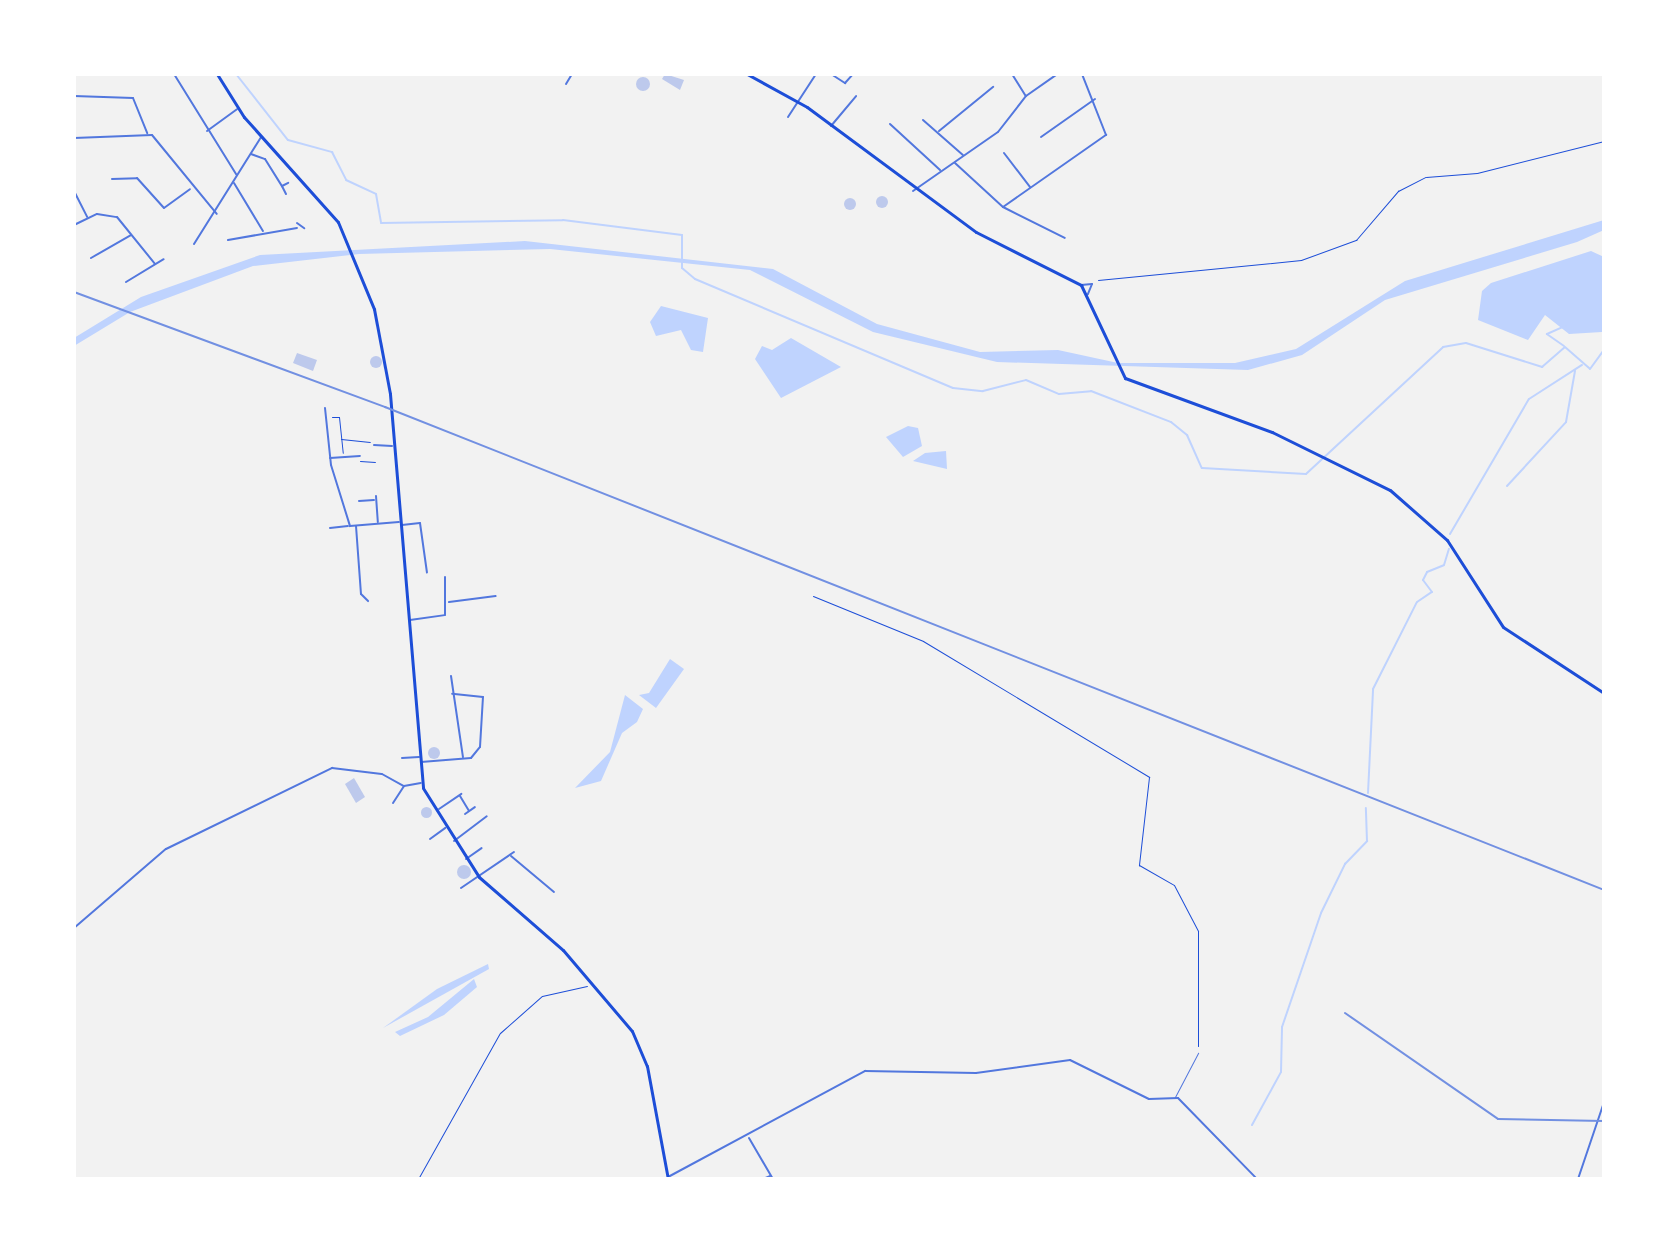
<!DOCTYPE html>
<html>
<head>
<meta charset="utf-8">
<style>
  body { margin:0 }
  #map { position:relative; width:1678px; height:1253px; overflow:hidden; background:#f2f2f2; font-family:"IBM Plex Serif",serif }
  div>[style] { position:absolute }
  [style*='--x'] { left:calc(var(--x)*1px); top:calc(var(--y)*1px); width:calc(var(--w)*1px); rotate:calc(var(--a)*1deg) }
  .water>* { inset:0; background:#bfd3fe }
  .stream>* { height:2px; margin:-1px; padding:0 1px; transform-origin:1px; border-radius:1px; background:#bfd3fe }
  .building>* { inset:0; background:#bdc9ec }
  .round { border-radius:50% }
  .path>* { height:1px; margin:-0.5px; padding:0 0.5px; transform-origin:0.5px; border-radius:0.5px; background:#1d4ed8 }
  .service>* { height:1px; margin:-0.5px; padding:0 0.5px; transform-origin:0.5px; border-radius:0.5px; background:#5277de }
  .minor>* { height:2px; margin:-1px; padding:0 1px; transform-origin:1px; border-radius:1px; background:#5277de }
  .primary>* { height:3px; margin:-1.5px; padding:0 1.5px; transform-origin:1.5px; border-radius:1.5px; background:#1d4ed8 }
  .rail>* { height:2px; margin:-1px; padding:0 1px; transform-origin:1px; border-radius:1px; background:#7290e2 }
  span { translate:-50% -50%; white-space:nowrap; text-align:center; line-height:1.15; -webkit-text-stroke:7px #fff; paint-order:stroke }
  .frame { position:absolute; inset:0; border:76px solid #fff; pointer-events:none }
</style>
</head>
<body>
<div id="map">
  <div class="water">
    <div style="clip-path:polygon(1604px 220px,1604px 230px,1577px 242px,1385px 300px,1302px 355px,1248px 370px,997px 362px,873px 332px,750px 270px,550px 249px,359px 254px,253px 266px,130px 312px,74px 346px,74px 338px,141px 297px,260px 255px,525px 241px,773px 269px,877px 324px,980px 352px,1058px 350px,1118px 363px,1235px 363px,1296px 349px,1405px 281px)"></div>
    <div style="clip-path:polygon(1591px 251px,1604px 257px,1602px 332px,1569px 334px,1545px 315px,1528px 340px,1478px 320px,1482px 291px,1491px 283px)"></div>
    <div style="clip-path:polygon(661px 306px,708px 318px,703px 352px,691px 350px,681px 330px,656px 336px,650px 322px)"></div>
    <div style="clip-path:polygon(791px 338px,841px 367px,781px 398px,755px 359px,762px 346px,772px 350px)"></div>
    <div style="clip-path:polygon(908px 426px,918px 428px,922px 446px,903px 457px,886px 437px)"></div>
    <div style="clip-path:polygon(946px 451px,947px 469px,913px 461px,925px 453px)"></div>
    <div style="clip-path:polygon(670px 659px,684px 669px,656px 708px,639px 695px,649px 693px)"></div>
    <div style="clip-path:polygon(625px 695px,643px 709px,637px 722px,622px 733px,601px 781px,575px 788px,610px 752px)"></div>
    <div style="clip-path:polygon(488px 964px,489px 969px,383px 1028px,437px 989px)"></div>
    <div style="clip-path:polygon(474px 979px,477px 987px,444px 1015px,400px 1036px,395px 1032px,428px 1017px)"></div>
  </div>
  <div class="stream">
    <div style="--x:236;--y:74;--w:84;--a:51.8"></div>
    <div style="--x:288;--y:140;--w:46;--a:15.3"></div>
    <div style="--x:332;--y:152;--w:31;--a:63"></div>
    <div style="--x:346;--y:180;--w:33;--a:25"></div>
    <div style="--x:376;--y:194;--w:29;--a:80"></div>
    <div style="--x:381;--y:223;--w:182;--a:-0.9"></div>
    <div style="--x:563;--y:220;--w:120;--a:7.2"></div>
    <div style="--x:682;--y:235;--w:33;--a:90"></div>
    <div style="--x:682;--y:268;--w:17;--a:40"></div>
    <div style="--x:695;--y:279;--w:280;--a:22.9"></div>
    <div style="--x:953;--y:388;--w:30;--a:6"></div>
    <div style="--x:983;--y:391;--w:44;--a:-14.3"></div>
    <div style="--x:1026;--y:380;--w:36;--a:23"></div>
    <div style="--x:1059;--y:394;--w:32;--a:-5"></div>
    <div style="--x:1091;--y:391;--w:86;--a:21.2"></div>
    <div style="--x:1171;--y:422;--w:21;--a:39"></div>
    <div style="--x:1187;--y:435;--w:36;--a:66"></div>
    <div style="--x:1202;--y:468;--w:104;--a:3.3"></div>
    <div style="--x:1306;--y:474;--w:187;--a:-42.8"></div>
    <div style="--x:1443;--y:347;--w:23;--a:-10"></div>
    <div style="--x:1466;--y:343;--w:80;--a:17.5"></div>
    <div style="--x:1542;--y:367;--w:30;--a:-41"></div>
    <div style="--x:1565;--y:347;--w:33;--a:41"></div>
    <div style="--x:1590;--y:369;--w:24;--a:-54"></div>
    <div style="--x:1564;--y:346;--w:21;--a:-145"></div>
    <div style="--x:1547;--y:334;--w:20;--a:-24"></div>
    <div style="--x:1507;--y:486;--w:87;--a:-47.3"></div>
    <div style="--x:1566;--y:422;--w:52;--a:-80"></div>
    <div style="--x:1450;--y:534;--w:156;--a:-59.7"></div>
    <div style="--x:1529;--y:399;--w:63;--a:-32.7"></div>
    <div style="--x:1368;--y:793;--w:104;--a:-87.2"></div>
    <div style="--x:1373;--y:689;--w:97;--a:-63.2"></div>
    <div style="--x:1417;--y:602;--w:18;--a:-34"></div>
    <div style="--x:1432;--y:592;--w:15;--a:-127"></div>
    <div style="--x:1423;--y:580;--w:9;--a:-63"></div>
    <div style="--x:1427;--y:572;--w:18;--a:-22"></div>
    <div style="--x:1444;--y:565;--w:17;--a:-73"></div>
    <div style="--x:1252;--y:1125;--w:60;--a:-61.3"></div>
    <div style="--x:1281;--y:1072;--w:45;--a:-88.7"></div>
    <div style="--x:1282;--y:1027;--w:120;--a:-71.1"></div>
    <div style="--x:1321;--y:913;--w:55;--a:-63.9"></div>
    <div style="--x:1345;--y:864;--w:32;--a:-46"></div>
    <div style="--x:1367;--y:841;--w:33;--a:-92"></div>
  </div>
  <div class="building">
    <div style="clip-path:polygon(665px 74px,684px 80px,680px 90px,662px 79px)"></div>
    <div class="round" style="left:636px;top:77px;width:14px;height:14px"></div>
    <div class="round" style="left:876px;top:196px;width:12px;height:12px"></div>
    <div class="round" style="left:844px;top:198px;width:12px;height:12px"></div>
    <div style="clip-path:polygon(297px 353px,317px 360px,313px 371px,293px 363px)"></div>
    <div class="round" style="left:370px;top:356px;width:12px;height:12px"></div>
    <div class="round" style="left:428px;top:747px;width:12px;height:12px"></div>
    <div style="clip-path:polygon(354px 778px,365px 797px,356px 803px,345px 784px)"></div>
    <div class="round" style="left:420.5px;top:806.5px;width:11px;height:11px"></div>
    <div class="round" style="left:457px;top:865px;width:14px;height:14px"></div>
  </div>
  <div class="path">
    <div style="--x:1098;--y:280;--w:204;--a:-5.6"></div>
    <div style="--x:1301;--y:260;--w:59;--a:-20"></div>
    <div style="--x:1356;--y:240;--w:65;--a:-49.4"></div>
    <div style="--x:1398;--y:191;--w:31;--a:-27"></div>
    <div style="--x:1426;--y:177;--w:51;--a:-4.5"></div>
    <div style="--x:1477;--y:173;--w:131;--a:-14.1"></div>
    <div style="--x:332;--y:417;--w:7;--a:0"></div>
    <div style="--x:339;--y:417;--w:36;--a:84"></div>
    <div style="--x:341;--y:439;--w:29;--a:6"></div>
    <div style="--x:360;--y:461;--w:15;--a:4"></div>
    <div style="--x:813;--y:596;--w:119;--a:22.2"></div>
    <div style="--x:923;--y:641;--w:264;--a:31"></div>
    <div style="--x:1149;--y:777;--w:89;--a:96.5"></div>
    <div style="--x:1139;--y:865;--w:40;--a:29.7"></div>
    <div style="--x:1174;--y:885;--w:52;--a:62.4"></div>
    <div style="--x:1198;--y:931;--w:115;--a:90"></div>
    <div style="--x:418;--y:1179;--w:167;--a:-60.7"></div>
    <div style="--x:500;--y:1033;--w:56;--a:-41.4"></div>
    <div style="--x:542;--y:996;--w:46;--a:-12.5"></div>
  </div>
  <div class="service">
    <div style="--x:1175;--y:1097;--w:50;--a:-62.4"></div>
  </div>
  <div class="minor">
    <div style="--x:174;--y:74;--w:118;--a:58.2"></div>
    <div style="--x:831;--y:74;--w:17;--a:33"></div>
    <div style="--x:845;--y:83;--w:12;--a:-48"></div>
    <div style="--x:1012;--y:74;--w:25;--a:58"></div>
    <div style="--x:566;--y:84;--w:12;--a:-59"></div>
    <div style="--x:74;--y:96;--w:59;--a:1.9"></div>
    <div style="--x:133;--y:98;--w:38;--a:68"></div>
    <div style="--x:788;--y:117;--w:51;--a:-56.9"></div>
    <div style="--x:923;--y:120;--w:53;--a:41.2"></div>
    <div style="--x:890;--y:124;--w:68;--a:42.6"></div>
    <div style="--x:831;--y:126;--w:39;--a:-50"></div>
    <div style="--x:207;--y:131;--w:37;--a:-36"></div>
    <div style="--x:939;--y:131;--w:70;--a:-39.2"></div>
    <div style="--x:1041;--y:137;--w:66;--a:-35.1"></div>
    <div style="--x:74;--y:138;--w:78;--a:-2.2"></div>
    <div style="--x:152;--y:135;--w:102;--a:50.6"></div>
    <div style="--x:1004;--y:153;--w:43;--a:52.6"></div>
    <div style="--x:251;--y:154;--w:15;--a:20"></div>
    <div style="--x:265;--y:159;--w:32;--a:58"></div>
    <div style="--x:955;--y:163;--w:65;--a:42.5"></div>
    <div style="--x:1003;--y:207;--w:69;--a:26.6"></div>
    <div style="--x:112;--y:179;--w:25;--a:-2"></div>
    <div style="--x:137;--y:178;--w:40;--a:48"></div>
    <div style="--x:164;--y:208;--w:32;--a:-36"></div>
    <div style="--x:234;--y:183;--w:56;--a:58.9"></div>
    <div style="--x:74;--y:191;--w:29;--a:63"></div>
    <div style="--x:913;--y:191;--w:103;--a:-34.8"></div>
    <div style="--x:998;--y:132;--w:46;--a:-52.1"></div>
    <div style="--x:1026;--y:96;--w:39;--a:-35"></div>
    <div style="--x:286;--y:194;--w:9;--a:-117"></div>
    <div style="--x:282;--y:186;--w:7;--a:-27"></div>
    <div style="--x:1003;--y:207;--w:126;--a:-35"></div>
    <div style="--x:1106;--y:135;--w:66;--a:-111.5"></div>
    <div style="--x:297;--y:223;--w:9;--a:36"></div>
    <div style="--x:74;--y:225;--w:25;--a:-26"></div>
    <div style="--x:97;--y:214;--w:20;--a:9"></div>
    <div style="--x:117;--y:217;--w:60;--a:51"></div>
    <div style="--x:228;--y:240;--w:70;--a:-9.9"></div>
    <div style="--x:194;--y:244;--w:126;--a:-57.9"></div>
    <div style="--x:91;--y:258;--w:46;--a:-29.9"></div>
    <div style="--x:126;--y:282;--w:44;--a:-31.2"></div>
    <div style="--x:1081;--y:285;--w:11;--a:-5"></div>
    <div style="--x:1092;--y:284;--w:11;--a:112"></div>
    <div style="--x:325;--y:408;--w:57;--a:84"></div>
    <div style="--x:331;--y:465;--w:64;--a:72.7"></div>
    <div style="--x:350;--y:526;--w:49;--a:-4.7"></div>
    <div style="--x:374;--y:445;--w:18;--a:3"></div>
    <div style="--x:330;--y:458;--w:30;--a:-4"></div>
    <div style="--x:376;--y:496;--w:26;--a:86"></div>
    <div style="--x:359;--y:501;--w:15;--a:-4"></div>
    <div style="--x:402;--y:525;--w:18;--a:-6"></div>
    <div style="--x:420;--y:523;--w:50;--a:82"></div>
    <div style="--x:356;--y:526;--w:68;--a:85.8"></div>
    <div style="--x:361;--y:594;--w:10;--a:45"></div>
    <div style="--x:330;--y:528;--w:18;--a:-6"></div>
    <div style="--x:449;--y:602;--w:47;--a:-7.3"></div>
    <div style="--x:410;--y:620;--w:35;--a:-8"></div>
    <div style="--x:445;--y:615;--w:38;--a:-90"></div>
    <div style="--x:451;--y:676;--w:82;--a:81.6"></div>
    <div style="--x:402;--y:758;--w:17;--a:-3"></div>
    <div style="--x:421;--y:762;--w:50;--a:-4.6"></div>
    <div style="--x:471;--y:758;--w:14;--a:-51"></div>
    <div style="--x:480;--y:747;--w:50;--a:-86.6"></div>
    <div style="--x:483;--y:697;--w:31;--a:-174"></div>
    <div style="--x:460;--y:796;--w:17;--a:59"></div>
    <div style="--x:393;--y:803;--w:20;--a:-57"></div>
    <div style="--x:439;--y:809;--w:27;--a:-34"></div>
    <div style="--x:465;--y:814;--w:12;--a:-35"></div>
    <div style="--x:430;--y:839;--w:19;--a:-36"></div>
    <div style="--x:454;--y:841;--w:41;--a:-37.1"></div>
    <div style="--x:511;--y:856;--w:56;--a:39.9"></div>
    <div style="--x:466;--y:859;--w:19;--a:-35"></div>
    <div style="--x:461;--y:888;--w:64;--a:-34.2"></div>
    <div style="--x:74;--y:928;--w:121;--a:-40.7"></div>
    <div style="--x:166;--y:849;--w:185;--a:-26"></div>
    <div style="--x:332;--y:768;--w:50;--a:6.8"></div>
    <div style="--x:382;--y:774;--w:25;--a:29"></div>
    <div style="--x:404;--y:786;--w:17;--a:-10"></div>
    <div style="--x:749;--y:1138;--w:48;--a:59.7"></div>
    <div style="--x:668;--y:1177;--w:224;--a:-28.3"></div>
    <div style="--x:865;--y:1071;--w:111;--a:1"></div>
    <div style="--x:976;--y:1073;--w:95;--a:-7.9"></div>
    <div style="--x:1070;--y:1060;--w:88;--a:26.3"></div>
    <div style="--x:1149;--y:1099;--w:29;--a:-2"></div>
    <div style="--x:1178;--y:1098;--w:113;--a:45.7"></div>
    <div style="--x:763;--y:1179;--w:8;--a:-23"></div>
    <div style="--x:1578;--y:1179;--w:81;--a:-71.3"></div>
  </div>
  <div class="primary">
    <div style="--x:217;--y:74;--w:51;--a:57.9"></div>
    <div style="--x:244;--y:117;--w:141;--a:48.2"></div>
    <div style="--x:338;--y:222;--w:94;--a:67.5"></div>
    <div style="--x:374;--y:309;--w:86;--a:79.3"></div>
    <div style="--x:390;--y:394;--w:395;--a:85.2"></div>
    <div style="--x:423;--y:788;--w:105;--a:57.8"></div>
    <div style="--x:479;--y:877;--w:111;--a:41"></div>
    <div style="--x:563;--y:950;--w:106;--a:49.6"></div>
    <div style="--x:632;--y:1031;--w:38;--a:67"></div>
    <div style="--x:647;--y:1066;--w:115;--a:79.5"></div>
    <div style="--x:601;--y:74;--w:37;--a:0"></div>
    <div style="--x:747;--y:74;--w:68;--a:28.8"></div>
    <div style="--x:807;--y:107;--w:210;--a:36.5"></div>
    <div style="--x:976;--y:232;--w:118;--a:26.8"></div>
    <div style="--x:1081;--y:285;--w:103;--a:64.7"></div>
    <div style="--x:1125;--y:378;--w:157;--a:20.2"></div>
    <div style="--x:1272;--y:432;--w:131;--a:26.2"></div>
    <div style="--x:1390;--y:490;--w:76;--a:41.3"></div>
    <div style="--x:1447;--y:540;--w:103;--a:57.2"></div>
    <div style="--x:1503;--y:627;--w:121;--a:33.2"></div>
  </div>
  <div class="rail">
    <div style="--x:74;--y:292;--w:332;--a:20.3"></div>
    <div style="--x:385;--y:407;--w:1311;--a:21.61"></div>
    <div style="--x:1345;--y:1013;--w:186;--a:34.7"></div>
    <div style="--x:1498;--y:1119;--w:106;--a:1.1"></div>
  </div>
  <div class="frame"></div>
</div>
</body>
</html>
